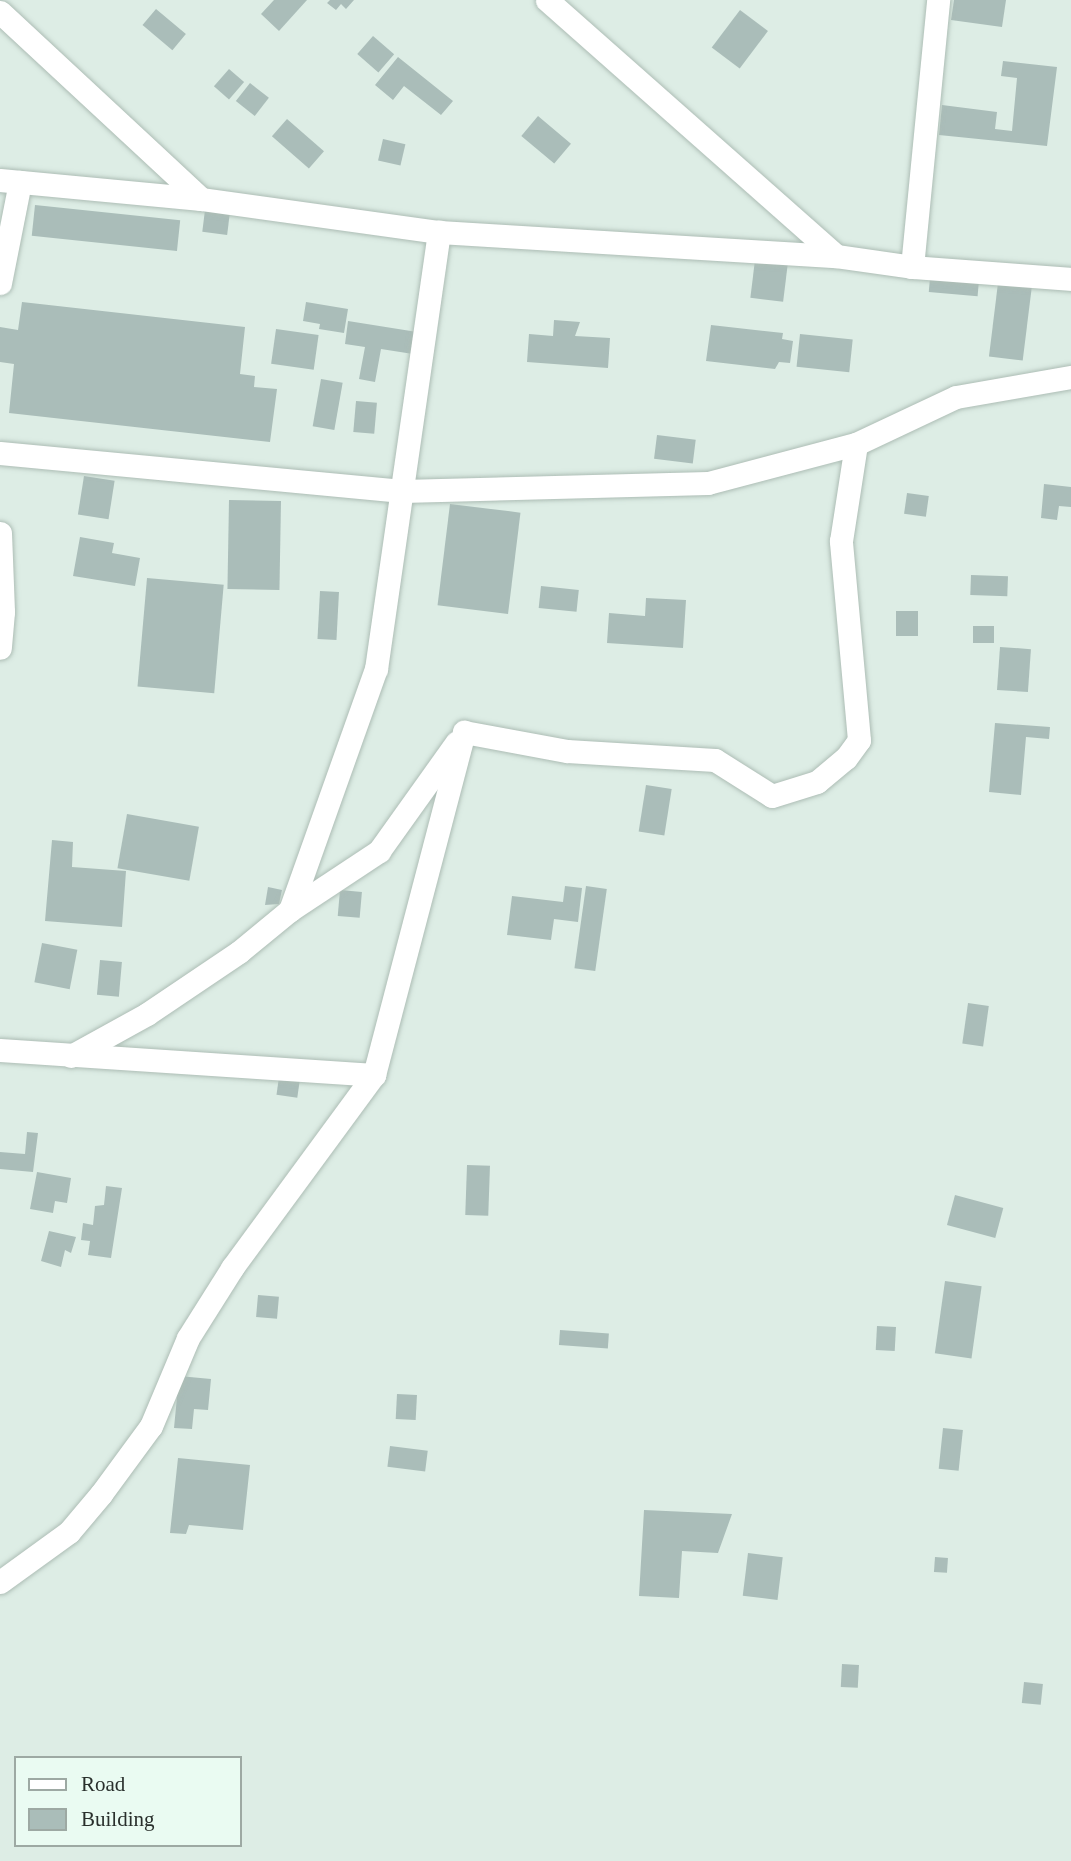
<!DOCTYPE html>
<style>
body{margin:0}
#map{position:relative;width:1071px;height:1861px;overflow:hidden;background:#ddede5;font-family:Georgia,serif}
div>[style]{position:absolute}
.building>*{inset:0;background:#aabdb9;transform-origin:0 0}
.roads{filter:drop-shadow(0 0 2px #adbdb5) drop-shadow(0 0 2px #adbdb5)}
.street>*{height:23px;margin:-11.5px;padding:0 11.5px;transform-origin:11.5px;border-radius:11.5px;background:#fff}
span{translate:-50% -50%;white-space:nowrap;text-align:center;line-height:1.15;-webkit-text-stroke:5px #eafbf2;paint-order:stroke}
.legend{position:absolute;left:14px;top:1756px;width:228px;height:91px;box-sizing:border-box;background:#eafbf2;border:2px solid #9da9a3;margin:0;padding:9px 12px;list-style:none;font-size:21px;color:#292f2c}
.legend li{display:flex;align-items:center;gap:14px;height:35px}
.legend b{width:35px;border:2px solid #9da9a3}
</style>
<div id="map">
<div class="building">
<i style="clip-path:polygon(274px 0,307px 0,279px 31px,261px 14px)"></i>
<i style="clip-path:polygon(330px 0,354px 0,346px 9px,341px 4px,336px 10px,327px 3px)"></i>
<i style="clip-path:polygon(954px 0,1006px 0,1002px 27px,951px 20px)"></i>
<i style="left:156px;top:9px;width:39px;height:21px;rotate:40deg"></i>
<i style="left:740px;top:10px;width:35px;height:47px;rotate:37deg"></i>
<i style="left:373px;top:36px;width:28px;height:24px;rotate:41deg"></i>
<i style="clip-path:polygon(398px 57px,453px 101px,441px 115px,404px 86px,393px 100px,375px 85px)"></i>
<i style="clip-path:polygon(1003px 61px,1057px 67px,1047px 146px,939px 135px,942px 105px,997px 112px,995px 129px,1012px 131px,1017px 78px,1001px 76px)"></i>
<i style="left:229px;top:69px;width:20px;height:23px;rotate:41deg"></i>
<i style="left:250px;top:83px;width:24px;height:23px;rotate:38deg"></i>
<i style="left:538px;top:116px;width:43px;height:26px;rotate:40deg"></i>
<i style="left:287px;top:119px;width:49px;height:23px;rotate:41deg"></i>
<i style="left:383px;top:139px;width:23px;height:22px;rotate:13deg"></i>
<i style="left:35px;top:205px;width:146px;height:31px;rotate:6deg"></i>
<i style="left:205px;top:210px;width:25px;height:22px;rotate:7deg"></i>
<i style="left:755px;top:260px;width:33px;height:38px;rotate:7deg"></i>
<i style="left:930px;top:278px;width:49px;height:14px;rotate:5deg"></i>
<i style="left:998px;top:283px;width:34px;height:74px;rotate:7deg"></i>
<i style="clip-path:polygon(22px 302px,245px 327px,240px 374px,255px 376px,254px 387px,277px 389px,270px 442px,9px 413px,14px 364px,0 362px,0 327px,18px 330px)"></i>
<i style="clip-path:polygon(306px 302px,348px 309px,344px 333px,319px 329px,320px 324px,303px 321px)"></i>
<i style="clip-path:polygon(554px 320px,580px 322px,575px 336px,610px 338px,608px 368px,527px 362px,529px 334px,553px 336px)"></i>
<i style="clip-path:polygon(348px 321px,417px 332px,413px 354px,381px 349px,375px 382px,359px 379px,365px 347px,345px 344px)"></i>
<i style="clip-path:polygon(711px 325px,783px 333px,782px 339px,793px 341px,790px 363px,779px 362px,775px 369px,706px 361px)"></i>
<i style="left:276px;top:329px;width:43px;height:35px;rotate:8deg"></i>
<i style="left:800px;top:334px;width:53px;height:33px;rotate:6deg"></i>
<i style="left:321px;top:379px;width:22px;height:48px;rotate:10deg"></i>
<i style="left:356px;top:401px;width:21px;height:31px;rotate:5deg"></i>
<i style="left:657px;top:435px;width:39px;height:24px;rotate:7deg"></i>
<i style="left:84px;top:476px;width:31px;height:39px;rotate:9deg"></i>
<i style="clip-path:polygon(1044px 484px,1071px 487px,1071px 507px,1059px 506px,1057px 520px,1041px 518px)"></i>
<i style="left:907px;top:493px;width:22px;height:21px;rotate:8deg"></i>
<i style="left:229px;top:500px;width:52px;height:89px;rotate:1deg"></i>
<i style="left:450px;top:504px;width:71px;height:102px;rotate:7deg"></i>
<i style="clip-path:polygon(80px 537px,114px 543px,112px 553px,140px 558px,135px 586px,73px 576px)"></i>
<i style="left:971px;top:575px;width:37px;height:20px;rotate:2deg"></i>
<i style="left:147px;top:578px;width:77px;height:109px;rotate:5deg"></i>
<i style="left:541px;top:586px;width:38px;height:22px;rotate:6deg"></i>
<i style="left:320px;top:591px;width:19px;height:48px;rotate:3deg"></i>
<i style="clip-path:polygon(646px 598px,686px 600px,683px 648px,607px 643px,609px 613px,645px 616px)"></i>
<i style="left:918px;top:611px;width:25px;height:22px;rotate:90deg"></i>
<i style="left:973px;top:626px;width:21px;height:17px"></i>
<i style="left:1000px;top:647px;width:31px;height:43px;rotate:4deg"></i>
<i style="clip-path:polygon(995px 723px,1050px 727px,1049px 739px,1026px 737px,1021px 795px,989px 792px)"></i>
<i style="left:646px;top:785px;width:26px;height:47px;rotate:9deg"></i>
<i style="left:127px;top:814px;width:73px;height:55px;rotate:10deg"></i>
<i style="clip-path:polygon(52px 840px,73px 842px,72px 867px,126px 871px,122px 927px,45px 921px)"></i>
<i style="clip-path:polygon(565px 886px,582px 888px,578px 922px,554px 919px,551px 940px,507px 935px,512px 896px,563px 902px)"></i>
<i style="left:586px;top:886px;width:21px;height:83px;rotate:8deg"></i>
<i style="clip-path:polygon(268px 887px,282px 890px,279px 904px,265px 905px)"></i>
<i style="left:340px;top:890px;width:22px;height:26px;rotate:5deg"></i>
<i style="left:42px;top:943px;width:36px;height:40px;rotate:11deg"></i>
<i style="left:100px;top:960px;width:22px;height:35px;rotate:5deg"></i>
<i style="left:968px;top:1003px;width:21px;height:41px;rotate:8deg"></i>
<i style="left:279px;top:1077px;width:21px;height:18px;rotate:8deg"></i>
<i style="clip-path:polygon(27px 1132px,38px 1133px,33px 1172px,0 1169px,0 1152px,25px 1154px)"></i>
<i style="left:467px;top:1165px;width:23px;height:50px;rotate:2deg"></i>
<i style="clip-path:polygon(37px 1172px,71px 1178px,67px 1203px,55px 1201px,53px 1213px,30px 1209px)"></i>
<i style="clip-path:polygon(106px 1186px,122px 1188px,111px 1258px,88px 1255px,90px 1241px,81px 1240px,83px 1223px,93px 1225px,95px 1206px,104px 1205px)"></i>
<i style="left:955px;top:1195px;width:50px;height:31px;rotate:15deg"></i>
<i style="clip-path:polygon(49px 1231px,76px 1237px,71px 1253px,65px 1250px,61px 1267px,41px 1261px)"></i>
<i style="left:945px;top:1281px;width:37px;height:73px;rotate:8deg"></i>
<i style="left:258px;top:1295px;width:21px;height:22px;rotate:5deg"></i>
<i style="left:877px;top:1326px;width:19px;height:24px;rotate:3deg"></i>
<i style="left:560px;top:1330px;width:49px;height:15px;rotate:4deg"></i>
<i style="clip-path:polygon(179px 1376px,211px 1379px,208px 1410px,194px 1409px,192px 1429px,174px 1428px)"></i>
<i style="left:397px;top:1394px;width:20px;height:25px;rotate:3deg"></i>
<i style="left:943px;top:1428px;width:20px;height:41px;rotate:6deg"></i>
<i style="left:390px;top:1446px;width:38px;height:21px;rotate:7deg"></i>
<i style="clip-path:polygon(178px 1458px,250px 1465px,243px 1530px,189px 1525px,186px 1534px,170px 1533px)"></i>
<i style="clip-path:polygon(644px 1510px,732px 1514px,718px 1553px,682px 1551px,679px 1598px,639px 1596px)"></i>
<i style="left:748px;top:1553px;width:35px;height:43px;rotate:7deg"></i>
<i style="left:935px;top:1557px;width:13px;height:15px;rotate:4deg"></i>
<i style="left:842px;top:1664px;width:17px;height:23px;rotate:3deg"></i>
<i style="left:1024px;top:1682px;width:19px;height:21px;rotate:6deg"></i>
</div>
<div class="roads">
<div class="street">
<i style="left:547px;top:0;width:386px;rotate:41.5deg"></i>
<i style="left:0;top:12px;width:275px;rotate:42.9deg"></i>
<i style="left:0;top:180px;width:202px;rotate:5.4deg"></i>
<i style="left:201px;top:199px;width:240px;rotate:7.9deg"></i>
<i style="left:439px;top:232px;width:398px;rotate:3.5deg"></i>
<i style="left:836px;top:256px;width:77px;rotate:8.2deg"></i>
<i style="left:912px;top:267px;width:159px;rotate:4.3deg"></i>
<i style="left:912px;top:267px;width:268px;rotate:-84.4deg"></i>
<i style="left:0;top:283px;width:103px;rotate:-78.8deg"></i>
<i style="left:0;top:453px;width:404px;rotate:5.4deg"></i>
<i style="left:402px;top:491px;width:306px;rotate:-1.5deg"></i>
<i style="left:708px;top:483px;width:153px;rotate:-14.8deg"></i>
<i style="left:856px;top:444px;width:110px;rotate:-25.2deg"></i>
<i style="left:956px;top:397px;width:117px;rotate:-9.9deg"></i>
<i style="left:0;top:533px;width:79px;rotate:87.8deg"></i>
<i style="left:3px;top:612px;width:36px;rotate:95deg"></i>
<i style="left:464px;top:732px;width:105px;rotate:10.5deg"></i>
<i style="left:567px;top:751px;width:148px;rotate:3.5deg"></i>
<i style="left:715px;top:760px;width:67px;rotate:32.3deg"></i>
<i style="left:772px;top:796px;width:47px;rotate:-17.3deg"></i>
<i style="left:817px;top:782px;width:38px;rotate:-40deg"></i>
<i style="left:846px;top:758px;width:22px;rotate:-54deg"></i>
<i style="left:859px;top:740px;width:200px;rotate:-95.2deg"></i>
<i style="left:841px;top:541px;width:98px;rotate:-81.2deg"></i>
<i style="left:290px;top:910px;width:107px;rotate:-33.5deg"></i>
<i style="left:379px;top:851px;width:133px;rotate:-54.5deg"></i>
<i style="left:0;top:1050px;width:375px;rotate:3.8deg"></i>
<i style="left:71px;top:1056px;width:87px;rotate:-28.9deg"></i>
<i style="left:147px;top:1014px;width:111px;rotate:-34deg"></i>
<i style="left:239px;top:952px;width:66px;rotate:-39.5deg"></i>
<i style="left:290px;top:910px;width:256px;rotate:-70.4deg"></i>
<i style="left:376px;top:669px;width:442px;rotate:-81.8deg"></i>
<i style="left:0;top:1582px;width:85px;rotate:-35.9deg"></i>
<i style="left:69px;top:1532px;width:50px;rotate:-49.9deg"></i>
<i style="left:101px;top:1494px;width:84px;rotate:-53.7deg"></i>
<i style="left:151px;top:1426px;width:95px;rotate:-67.2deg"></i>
<i style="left:188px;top:1338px;width:83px;rotate:-57.8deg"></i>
<i style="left:232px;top:1268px;width:240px;rotate:-53.7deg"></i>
<i style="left:374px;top:1075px;width:355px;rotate:-75.3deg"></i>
</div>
</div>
<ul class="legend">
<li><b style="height:9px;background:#fff"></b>Road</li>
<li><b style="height:19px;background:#aabdb9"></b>Building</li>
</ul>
</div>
